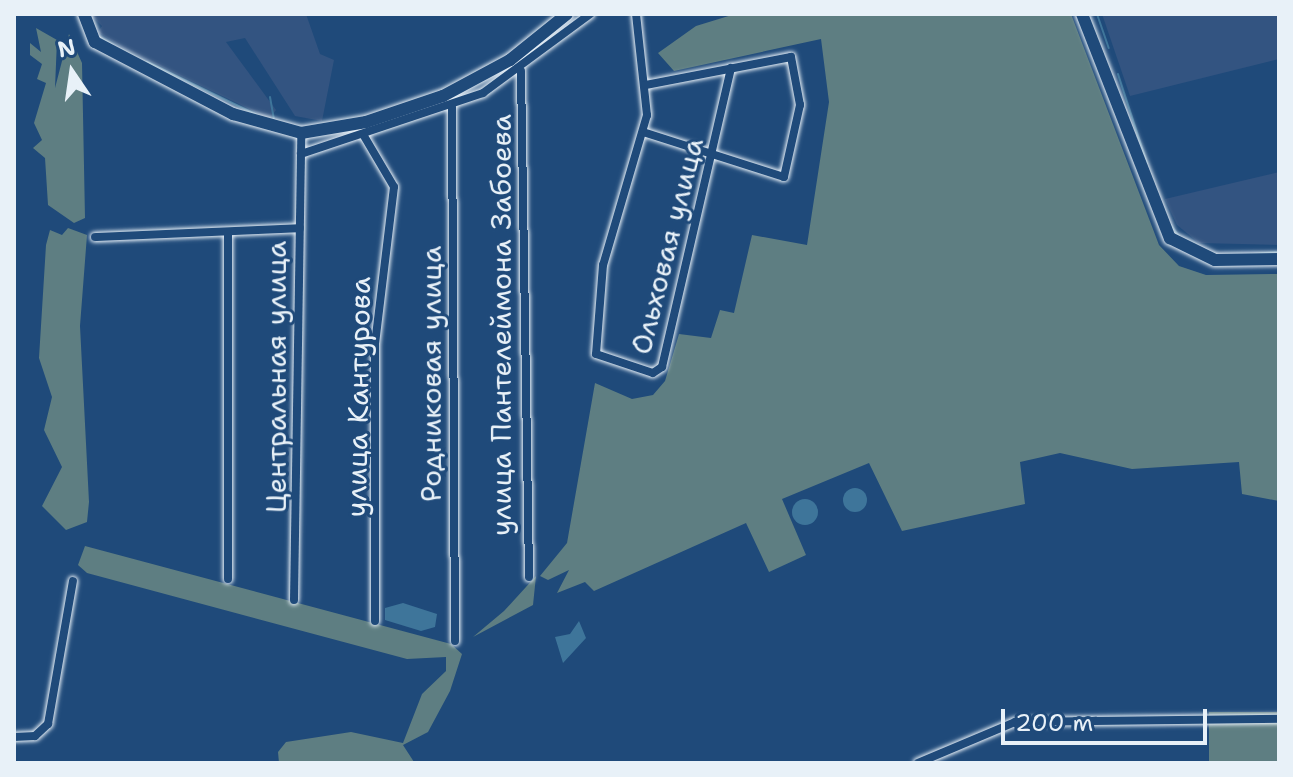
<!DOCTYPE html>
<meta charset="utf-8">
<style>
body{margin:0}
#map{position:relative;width:1293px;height:777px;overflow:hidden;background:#1f4a7a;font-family:"Shantell Sans",sans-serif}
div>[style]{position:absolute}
.built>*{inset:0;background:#335481}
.green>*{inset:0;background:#5e7e82;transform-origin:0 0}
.water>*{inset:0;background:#3e759a}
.round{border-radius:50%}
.stream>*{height:2px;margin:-1px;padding:0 1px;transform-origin:1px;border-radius:1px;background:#3e759a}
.roads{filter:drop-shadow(0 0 2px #e8f1f8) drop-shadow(0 0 2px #e8f1f8)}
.street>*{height:8px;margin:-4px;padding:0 4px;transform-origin:4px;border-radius:4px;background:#1f4a7a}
.secondary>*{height:12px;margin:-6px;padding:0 6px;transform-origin:6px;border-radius:6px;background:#1f4a7a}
span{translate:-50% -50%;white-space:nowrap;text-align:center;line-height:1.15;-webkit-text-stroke:6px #1f4a7a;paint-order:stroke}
.street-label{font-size:28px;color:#e8f1f8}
.frame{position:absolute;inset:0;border:16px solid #e8f1f8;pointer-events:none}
.north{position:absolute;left:32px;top:32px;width:80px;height:80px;-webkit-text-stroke:6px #1f4a7a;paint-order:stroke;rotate:347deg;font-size:22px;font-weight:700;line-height:32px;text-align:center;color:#e8f1f8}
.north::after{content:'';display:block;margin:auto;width:28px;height:36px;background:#e8f1f8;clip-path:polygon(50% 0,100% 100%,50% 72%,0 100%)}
.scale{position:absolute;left:1001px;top:709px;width:206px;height:36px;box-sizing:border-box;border:4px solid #e8f1f8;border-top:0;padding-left:10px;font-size:24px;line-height:28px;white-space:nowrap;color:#e8f1f8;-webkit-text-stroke:6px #1f4a7a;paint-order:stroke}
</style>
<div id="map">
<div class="built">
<i style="clip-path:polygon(90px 14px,306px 14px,320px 54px,334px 60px,322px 121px,295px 116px,245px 38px,226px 42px,276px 110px,270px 119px,125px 49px,98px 32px,102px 26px)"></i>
<i style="clip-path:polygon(1102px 14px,1279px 14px,1279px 59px,1130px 96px)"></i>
<i style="clip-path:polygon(1279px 172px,1279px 245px,1199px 243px,1177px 225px,1165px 199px)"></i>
</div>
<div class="green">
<i style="clip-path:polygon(735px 14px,1071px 14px,1159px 245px,1179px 266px,1206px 275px,1279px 274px,1279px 501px,1242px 494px,1239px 462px,1132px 469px,1060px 453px,1020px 462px,1025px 504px,902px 531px,869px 463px,782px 499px,806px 555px,769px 572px,746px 523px,594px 591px,585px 582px,557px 593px,569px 570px,548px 580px,540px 576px,567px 543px,595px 383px,632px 399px,653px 395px,665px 381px,679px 334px,711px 338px,720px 310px,734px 313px,752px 235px,807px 245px,829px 102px,821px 39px,674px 71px,658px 53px,696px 26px)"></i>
<i style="clip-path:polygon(36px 28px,57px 40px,55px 88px,69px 34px,82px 63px,85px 218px,74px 223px,48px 205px,45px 158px,33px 148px,42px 140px,34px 123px,46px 83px,37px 79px,42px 64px,30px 55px,30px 43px,41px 52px)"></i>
<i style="clip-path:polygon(68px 228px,87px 235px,80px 326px,89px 502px,87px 522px,66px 530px,42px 506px,62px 467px,44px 430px,52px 397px,39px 358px,46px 245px,50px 230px,62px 235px)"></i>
<i style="clip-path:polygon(85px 546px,451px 644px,462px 654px,450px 691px,428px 732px,403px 745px,414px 762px,279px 763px,278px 752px,286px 742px,351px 732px,403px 743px,422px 694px,446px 671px,446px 657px,407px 659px,87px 573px,78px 565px)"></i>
<i style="clip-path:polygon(536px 576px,533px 605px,473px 637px,504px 611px)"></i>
<i style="left:1279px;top:712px;width:51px;height:70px;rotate:90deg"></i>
</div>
<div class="water">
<i class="round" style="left:843px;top:488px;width:24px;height:24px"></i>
<i class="round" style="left:792px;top:499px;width:26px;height:26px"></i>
<i style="clip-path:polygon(403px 603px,437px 614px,435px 627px,421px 631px,385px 620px,385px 608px)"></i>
<i style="clip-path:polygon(579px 621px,586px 638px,563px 663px,555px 637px,570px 634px)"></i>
</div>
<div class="stream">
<i style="left:1097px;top:14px;width:36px;rotate:71deg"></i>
<i style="left:98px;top:36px;width:17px;rotate:31deg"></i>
<i style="left:147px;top:62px;width:122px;rotate:25.7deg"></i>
<i style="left:1118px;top:74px;width:94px;rotate:72deg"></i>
<i style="left:270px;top:97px;width:22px;rotate:80deg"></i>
<i style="left:1171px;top:225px;width:14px;rotate:54deg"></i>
<i style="left:1252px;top:254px;width:27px;rotate:-4deg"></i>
</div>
<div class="roads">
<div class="street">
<i style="left:636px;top:14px;width:102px;rotate:83.8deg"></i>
<i style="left:647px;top:115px;width:156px;rotate:106.3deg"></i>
<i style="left:603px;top:265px;width:89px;rotate:94.5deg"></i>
<i style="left:596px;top:354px;width:60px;rotate:18.4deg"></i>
<i style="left:653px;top:373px;width:11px;rotate:-34deg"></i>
<i style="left:662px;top:367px;width:307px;rotate:-77deg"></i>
<i style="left:521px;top:71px;width:506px;rotate:89.09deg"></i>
<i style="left:452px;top:107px;width:534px;rotate:89.68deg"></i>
<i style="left:643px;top:132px;width:148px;rotate:17.7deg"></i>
<i style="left:784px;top:177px;width:74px;rotate:-77.5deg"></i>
<i style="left:800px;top:105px;width:49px;rotate:-100.6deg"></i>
<i style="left:791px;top:57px;width:148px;rotate:169.1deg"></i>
<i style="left:364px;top:136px;width:59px;rotate:59.5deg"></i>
<i style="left:394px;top:187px;width:157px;rotate:96.9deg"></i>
<i style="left:375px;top:343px;width:278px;rotate:90deg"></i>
<i style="left:301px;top:154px;width:192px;rotate:-18.5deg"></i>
<i style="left:483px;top:93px;width:133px;rotate:-36.4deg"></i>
<i style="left:228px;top:232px;width:347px;rotate:90deg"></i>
<i style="left:95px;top:237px;width:205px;rotate:-2.5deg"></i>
<i style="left:294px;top:600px;width:467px;rotate:-89.1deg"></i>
<i style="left:14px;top:737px;width:21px;rotate:-3deg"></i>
<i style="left:35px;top:736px;width:18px;rotate:-43deg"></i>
<i style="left:48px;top:724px;width:145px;rotate:-80.1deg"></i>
<i style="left:918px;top:763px;width:105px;rotate:-22.9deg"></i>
<i style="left:1015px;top:722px;width:264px;rotate:-0.7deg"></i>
</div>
<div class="secondary">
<i style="left:84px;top:14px;width:30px;rotate:69deg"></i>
<i style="left:95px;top:42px;width:156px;rotate:27.6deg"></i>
<i style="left:233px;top:114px;width:71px;rotate:15.6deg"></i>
<i style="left:301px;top:133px;width:66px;rotate:-9.6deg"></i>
<i style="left:366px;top:122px;width:81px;rotate:-18.7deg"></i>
<i style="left:443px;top:96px;width:76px;rotate:-28.2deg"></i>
<i style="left:510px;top:60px;width:73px;rotate:-38.9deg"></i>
<i style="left:1082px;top:14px;width:241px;rotate:68.6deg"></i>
<i style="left:1170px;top:238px;width:50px;rotate:26.1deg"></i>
<i style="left:1215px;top:260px;width:64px;rotate:-0.9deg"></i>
</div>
</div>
<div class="street-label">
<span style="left:667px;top:246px;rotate:-76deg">Ольховая улица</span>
<span style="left:501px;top:325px;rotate:-90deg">улица Пантелеймона Забоева</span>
<span style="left:431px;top:374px;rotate:-90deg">Родниковая улица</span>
<span style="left:276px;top:377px;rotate:-90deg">Центральная улица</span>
<span style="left:358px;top:397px;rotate:-89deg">улица Кантурова</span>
</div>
<div class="frame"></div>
<div class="north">N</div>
<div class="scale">200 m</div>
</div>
